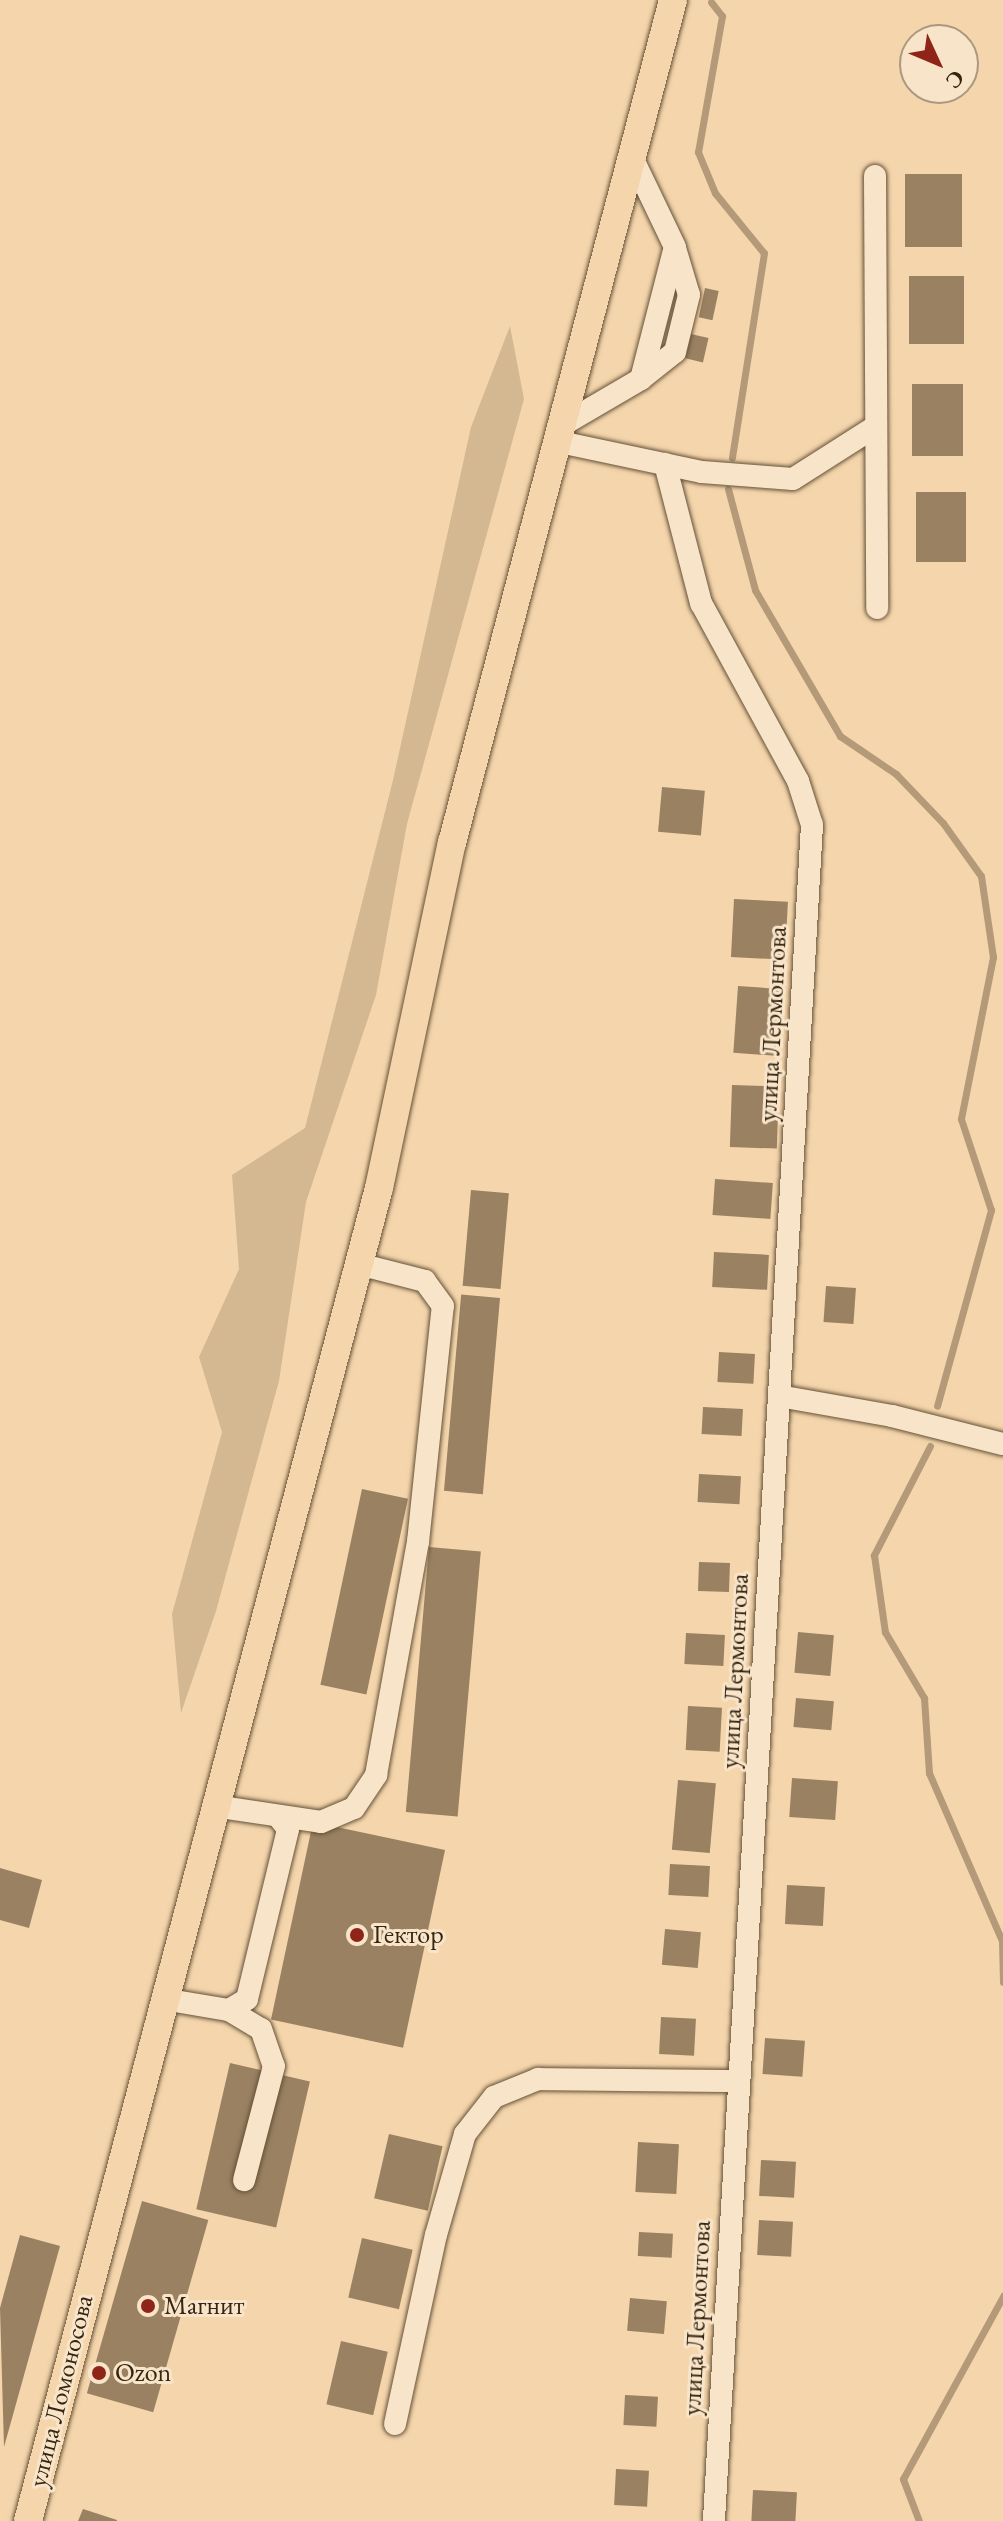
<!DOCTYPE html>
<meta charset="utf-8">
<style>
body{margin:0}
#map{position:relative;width:1003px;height:2521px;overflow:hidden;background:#f5d6ac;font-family:"EB Garamond",serif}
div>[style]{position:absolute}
.green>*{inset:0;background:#d4b892}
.stream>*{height:7px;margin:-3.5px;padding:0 3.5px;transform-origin:3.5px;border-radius:3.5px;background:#b49a78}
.building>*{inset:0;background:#998162;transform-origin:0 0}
.roads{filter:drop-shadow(0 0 2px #655138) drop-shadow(0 0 2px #655138)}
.minor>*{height:22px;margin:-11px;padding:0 11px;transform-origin:11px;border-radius:11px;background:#f8e4c9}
.major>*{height:28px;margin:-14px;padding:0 14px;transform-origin:14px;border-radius:14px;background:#f5d6ac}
.dots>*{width:22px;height:22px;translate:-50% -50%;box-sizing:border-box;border:4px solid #f8e4c9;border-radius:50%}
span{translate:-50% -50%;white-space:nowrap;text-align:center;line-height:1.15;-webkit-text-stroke:6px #f8e4c9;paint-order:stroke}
.street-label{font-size:26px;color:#352512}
.poi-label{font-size:26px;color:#352512}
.left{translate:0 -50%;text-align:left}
.north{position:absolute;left:899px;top:24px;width:80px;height:80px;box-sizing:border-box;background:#f8e4c9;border:2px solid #aa9880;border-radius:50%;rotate:134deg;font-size:22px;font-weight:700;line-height:32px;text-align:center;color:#352512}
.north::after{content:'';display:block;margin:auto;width:28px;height:36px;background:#8f2418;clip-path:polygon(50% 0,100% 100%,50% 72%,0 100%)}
</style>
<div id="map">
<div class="green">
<i style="clip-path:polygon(510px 326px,524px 399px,407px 824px,376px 995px,306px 1202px,279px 1381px,216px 1611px,181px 1713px,172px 1614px,222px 1432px,199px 1357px,239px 1269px,232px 1175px,305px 1128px,393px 780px,471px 427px)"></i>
</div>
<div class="stream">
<i style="left:711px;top:2px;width:18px;rotate:52deg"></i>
<i style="left:722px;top:16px;width:138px;rotate:100deg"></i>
<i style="left:698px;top:152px;width:44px;rotate:67.5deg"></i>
<i style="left:715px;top:193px;width:77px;rotate:50.8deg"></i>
<i style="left:764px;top:253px;width:207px;rotate:98.9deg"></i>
<i style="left:728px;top:489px;width:105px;rotate:75deg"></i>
<i style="left:755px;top:590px;width:169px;rotate:59.8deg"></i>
<i style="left:840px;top:736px;width:68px;rotate:34.2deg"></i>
<i style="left:896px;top:774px;width:68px;rotate:46.2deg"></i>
<i style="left:943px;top:823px;width:65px;rotate:54.4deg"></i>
<i style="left:981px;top:876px;width:82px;rotate:81.6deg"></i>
<i style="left:993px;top:957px;width:165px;rotate:101.2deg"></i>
<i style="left:961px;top:1119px;width:96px;rotate:71.8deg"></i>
<i style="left:991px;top:1210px;width:203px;rotate:105.4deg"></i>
<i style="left:930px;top:1446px;width:123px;rotate:117.2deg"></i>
<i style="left:874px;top:1555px;width:78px;rotate:81.9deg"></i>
<i style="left:885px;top:1632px;width:77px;rotate:59.4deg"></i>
<i style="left:924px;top:1698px;width:75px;rotate:86.2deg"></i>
<i style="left:929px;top:1773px;width:183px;rotate:66.5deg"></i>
<i style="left:1002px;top:1941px;width:41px;rotate:88.6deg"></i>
<i style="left:919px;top:2521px;width:45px;rotate:-110.9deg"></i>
<i style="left:903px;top:2479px;width:209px;rotate:-61.3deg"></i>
</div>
<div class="building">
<i style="left:905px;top:174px;width:57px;height:73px"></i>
<i style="left:909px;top:276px;width:55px;height:68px"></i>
<i style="left:705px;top:288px;width:14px;height:30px;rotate:12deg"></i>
<i style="left:691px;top:334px;width:18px;height:25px;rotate:13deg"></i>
<i style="left:912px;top:384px;width:51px;height:72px"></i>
<i style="left:916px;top:492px;width:50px;height:70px"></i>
<i style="left:662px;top:787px;width:43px;height:45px;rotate:5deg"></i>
<i style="left:734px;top:899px;width:54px;height:58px;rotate:3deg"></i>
<i style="left:738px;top:986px;width:42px;height:67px;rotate:4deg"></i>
<i style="left:732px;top:1085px;width:47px;height:62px;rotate:2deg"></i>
<i style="left:715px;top:1179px;width:58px;height:36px;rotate:4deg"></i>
<i style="left:471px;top:1190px;width:38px;height:96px;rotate:5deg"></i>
<i style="left:714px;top:1252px;width:55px;height:35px;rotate:3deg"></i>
<i style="left:826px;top:1286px;width:30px;height:36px;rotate:4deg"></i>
<i style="left:500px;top:1298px;width:197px;height:39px;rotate:95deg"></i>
<i style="left:719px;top:1352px;width:36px;height:30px;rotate:3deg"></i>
<i style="left:703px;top:1407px;width:40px;height:27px;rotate:3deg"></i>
<i style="left:699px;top:1474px;width:42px;height:28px;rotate:3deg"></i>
<i style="left:362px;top:1489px;width:47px;height:200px;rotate:12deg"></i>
<i style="left:429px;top:1547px;width:52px;height:266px;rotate:5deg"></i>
<i style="left:699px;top:1562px;width:31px;height:29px;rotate:2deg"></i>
<i style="left:798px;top:1632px;width:36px;height:41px;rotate:5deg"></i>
<i style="left:686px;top:1633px;width:39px;height:31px;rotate:3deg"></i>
<i style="left:796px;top:1698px;width:38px;height:29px;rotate:5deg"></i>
<i style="left:688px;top:1706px;width:34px;height:44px;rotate:3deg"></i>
<i style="left:792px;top:1778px;width:46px;height:39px;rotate:4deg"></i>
<i style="left:678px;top:1780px;width:38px;height:70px;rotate:5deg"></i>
<i style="left:313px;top:1822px;width:135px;height:202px;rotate:12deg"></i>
<i style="left:670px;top:1864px;width:40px;height:31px;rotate:3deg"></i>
<i style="clip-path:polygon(0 1868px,42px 1880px,29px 1928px,0 1920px)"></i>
<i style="left:787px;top:1885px;width:38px;height:39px;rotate:3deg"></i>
<i style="left:665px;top:1929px;width:36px;height:36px;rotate:5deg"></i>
<i style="left:661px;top:2017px;width:35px;height:37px;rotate:3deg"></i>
<i style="left:765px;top:2038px;width:40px;height:36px;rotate:4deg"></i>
<i style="left:230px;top:2063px;width:82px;height:150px;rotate:13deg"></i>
<i style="left:389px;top:2134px;width:55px;height:66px;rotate:13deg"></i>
<i style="left:638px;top:2142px;width:41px;height:50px;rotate:3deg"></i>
<i style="left:761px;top:2160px;width:35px;height:36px;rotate:3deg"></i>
<i style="left:142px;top:2201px;width:69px;height:200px;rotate:16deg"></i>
<i style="left:759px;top:2220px;width:34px;height:35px;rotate:3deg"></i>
<i style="left:639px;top:2232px;width:34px;height:24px;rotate:3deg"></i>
<i style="clip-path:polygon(20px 2235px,60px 2246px,4px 2447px,0 2308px)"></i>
<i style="left:362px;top:2238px;width:52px;height:61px;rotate:13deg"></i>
<i style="left:630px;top:2298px;width:37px;height:33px;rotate:5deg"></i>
<i style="left:341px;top:2341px;width:48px;height:65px;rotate:13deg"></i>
<i style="left:625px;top:2395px;width:33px;height:30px;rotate:3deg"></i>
<i style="left:616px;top:2469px;width:33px;height:36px;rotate:3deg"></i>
<i style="left:753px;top:2490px;width:44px;height:31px;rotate:3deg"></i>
<i style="clip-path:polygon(83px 2509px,117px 2520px,117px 2521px,78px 2521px)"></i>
</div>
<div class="roads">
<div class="minor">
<i style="left:875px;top:176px;width:432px;rotate:89.7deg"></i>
<i style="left:641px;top:379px;width:43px;rotate:-38.5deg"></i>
<i style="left:675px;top:352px;width:59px;rotate:-76.2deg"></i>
<i style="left:689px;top:295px;width:49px;rotate:-106.6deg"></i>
<i style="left:559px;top:427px;width:95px;rotate:-30.3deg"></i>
<i style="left:641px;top:379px;width:136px;rotate:-75.6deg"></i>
<i style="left:675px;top:247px;width:102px;rotate:-115.6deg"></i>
<i style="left:555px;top:441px;width:150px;rotate:11.9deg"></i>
<i style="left:702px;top:472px;width:91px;rotate:4.4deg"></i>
<i style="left:793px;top:479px;width:95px;rotate:-32.5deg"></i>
<i style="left:665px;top:464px;width:144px;rotate:75.5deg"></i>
<i style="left:701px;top:603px;width:203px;rotate:61.4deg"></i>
<i style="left:798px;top:781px;width:46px;rotate:72.3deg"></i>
<i style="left:812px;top:825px;width:1699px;rotate:93.31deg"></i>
<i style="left:779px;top:1396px;width:115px;rotate:10deg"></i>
<i style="left:892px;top:1416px;width:114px;rotate:14.2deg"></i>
<i style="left:214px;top:1806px;width:108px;rotate:8.5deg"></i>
<i style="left:321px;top:1822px;width:36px;rotate:-23deg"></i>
<i style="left:354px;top:1808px;width:40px;rotate:-56deg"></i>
<i style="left:376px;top:1775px;width:237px;rotate:-79.8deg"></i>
<i style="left:418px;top:1542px;width:237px;rotate:-84deg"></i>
<i style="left:443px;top:1306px;width:31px;rotate:-126deg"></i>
<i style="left:425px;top:1281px;width:68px;rotate:-165.6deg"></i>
<i style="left:163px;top:1999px;width:67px;rotate:9.5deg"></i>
<i style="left:229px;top:2010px;width:37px;rotate:31deg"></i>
<i style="left:261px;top:2029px;width:39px;rotate:71deg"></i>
<i style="left:274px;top:2066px;width:118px;rotate:104.7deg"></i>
<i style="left:229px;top:2010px;width:21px;rotate:-31deg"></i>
<i style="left:247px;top:1999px;width:175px;rotate:-76.4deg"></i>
<i style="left:288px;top:1829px;width:16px;rotate:-128deg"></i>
<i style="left:395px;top:2424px;width:193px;rotate:-77.8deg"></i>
<i style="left:436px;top:2235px;width:105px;rotate:-74deg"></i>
<i style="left:465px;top:2134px;width:47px;rotate:-51.9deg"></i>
<i style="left:494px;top:2097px;width:48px;rotate:-22.2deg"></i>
<i style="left:538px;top:2079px;width:201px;rotate:0.6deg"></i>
</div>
<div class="major">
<i style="left:28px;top:2521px;width:1378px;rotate:-75.25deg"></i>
<i style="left:379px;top:1188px;width:353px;rotate:-78.1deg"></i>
<i style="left:452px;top:843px;width:871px;rotate:-75.31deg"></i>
</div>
</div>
<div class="dots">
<i style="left:357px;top:1935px;background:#8f2418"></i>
<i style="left:148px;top:2306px;background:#8f2418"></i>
<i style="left:99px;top:2373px;background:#8f2418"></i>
</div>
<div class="street-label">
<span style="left:773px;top:1024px;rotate:-87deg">улица Лермонтова</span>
<span style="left:735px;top:1671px;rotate:-87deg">улица Лермонтова</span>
<span style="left:697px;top:2318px;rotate:-87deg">улица Лермонтова</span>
<span style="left:61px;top:2391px;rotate:-76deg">улица Ломоносова</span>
</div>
<div class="poi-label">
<span class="left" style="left:373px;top:1935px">Гектор</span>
<span class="left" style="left:164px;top:2306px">Магнит</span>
<span class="left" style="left:115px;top:2373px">Ozon</span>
</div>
<div class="north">С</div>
</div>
